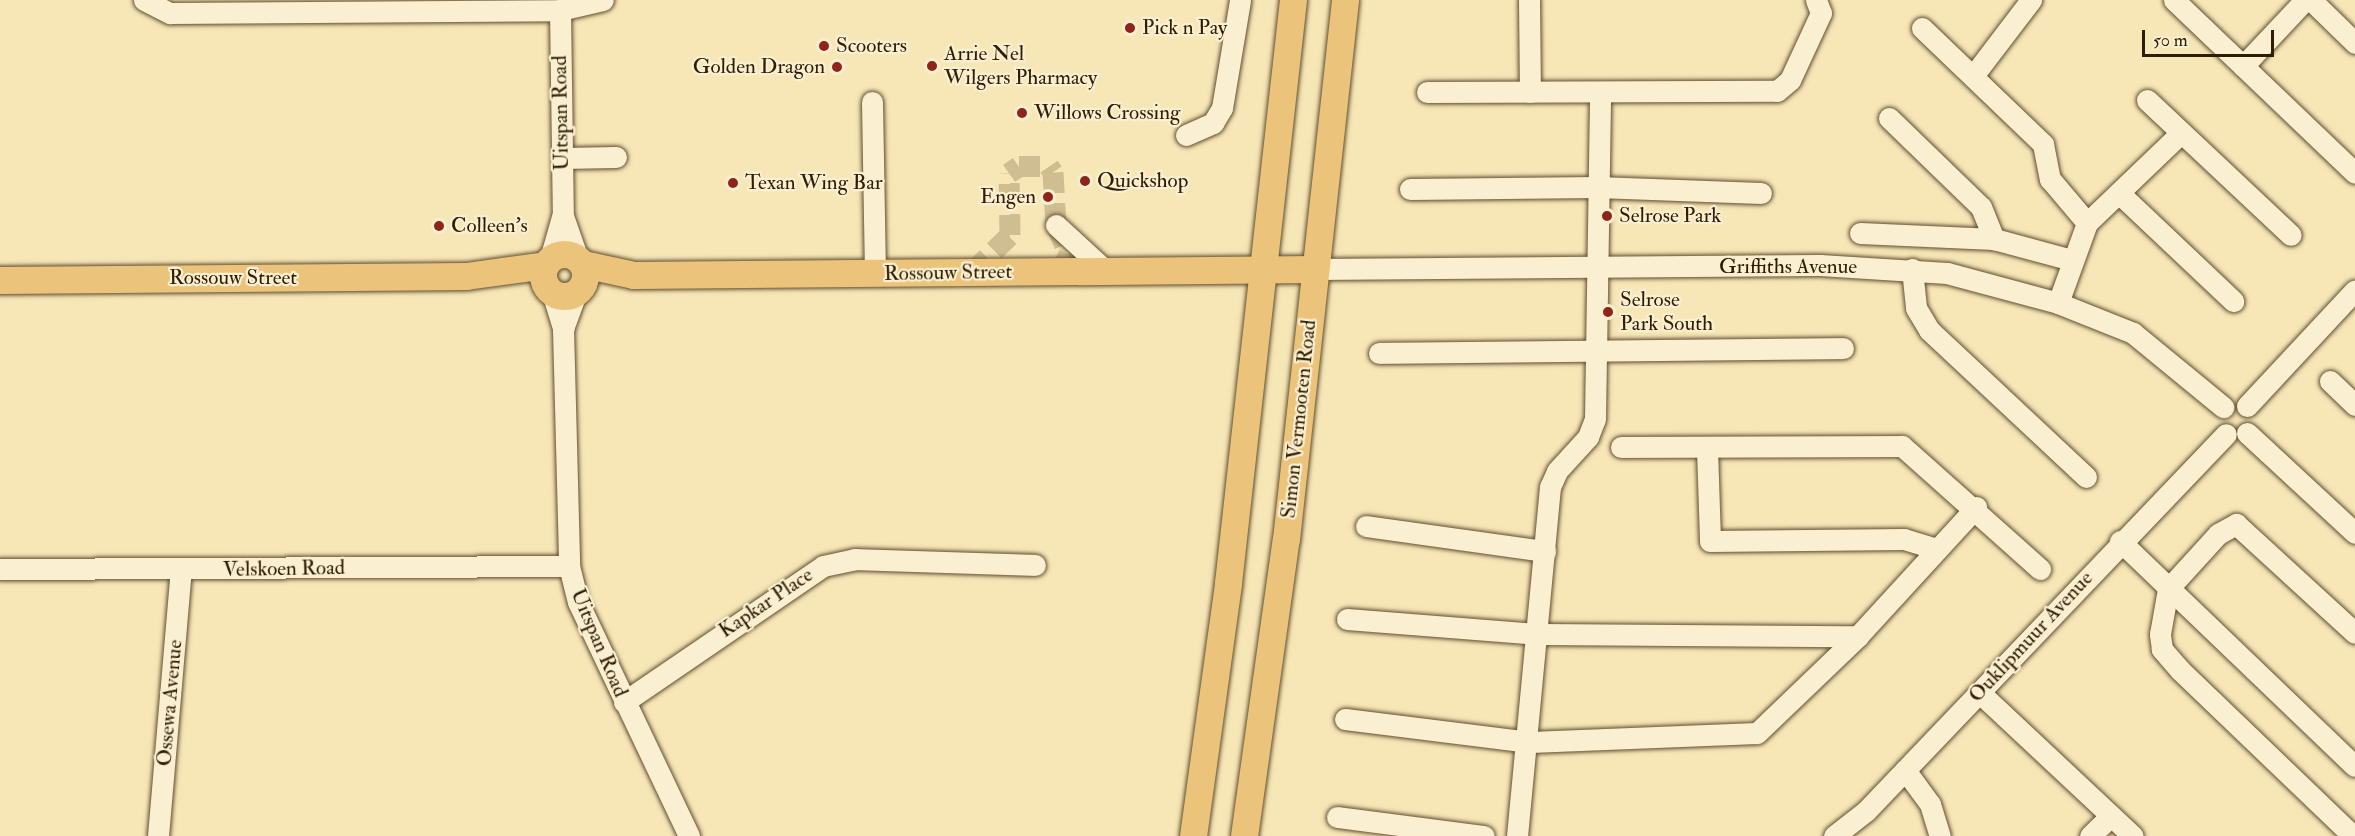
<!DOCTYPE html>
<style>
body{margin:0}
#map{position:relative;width:2355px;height:836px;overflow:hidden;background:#f7e6b6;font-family:"IM FELL Double Pica",serif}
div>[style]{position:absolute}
.minor-tunnel>*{height:21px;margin-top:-10.5px;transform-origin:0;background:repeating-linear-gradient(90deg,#cfbe92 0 21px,transparent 0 31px)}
.roads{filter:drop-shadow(0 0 2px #604e30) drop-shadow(0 0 2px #604e30)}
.minor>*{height:21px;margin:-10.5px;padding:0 10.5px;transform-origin:10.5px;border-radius:10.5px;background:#faefd0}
.major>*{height:27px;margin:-13.5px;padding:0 13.5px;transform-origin:13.5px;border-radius:13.5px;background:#ecc37b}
.major>.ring{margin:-13.5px;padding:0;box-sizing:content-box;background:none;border:27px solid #ecc37b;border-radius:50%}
.dots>*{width:16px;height:16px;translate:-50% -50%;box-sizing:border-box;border:3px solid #faefd0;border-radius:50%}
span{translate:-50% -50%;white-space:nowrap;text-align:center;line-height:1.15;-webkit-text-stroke:4.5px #faefd0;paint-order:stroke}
.poi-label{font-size:21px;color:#2e1c03}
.left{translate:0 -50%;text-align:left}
.right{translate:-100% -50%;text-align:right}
.street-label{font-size:21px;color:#2e1c03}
.scale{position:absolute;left:2142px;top:30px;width:132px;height:27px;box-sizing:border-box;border:3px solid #2e1c03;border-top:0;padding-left:8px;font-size:18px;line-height:21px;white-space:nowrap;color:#2e1c03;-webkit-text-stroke:4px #faefd0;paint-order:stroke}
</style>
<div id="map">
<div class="minor-tunnel">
<i style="left:972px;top:272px;width:53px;rotate:-44.2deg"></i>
<i style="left:1010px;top:235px;width:62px;rotate:-90.9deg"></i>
<i style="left:1009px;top:173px;width:12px;rotate:-35deg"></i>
<i style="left:1019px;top:166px;width:30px"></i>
<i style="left:1049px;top:166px;width:7px;rotate:56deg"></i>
<i style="left:1053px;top:172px;width:53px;rotate:86.8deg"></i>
<i style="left:1056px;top:225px;width:32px;rotate:66deg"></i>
<i style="left:1069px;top:254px;width:20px;rotate:117deg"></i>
</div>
<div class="roads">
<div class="minor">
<i style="left:144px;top:0;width:29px;rotate:27deg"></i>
<i style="left:170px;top:13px;width:390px;rotate:-0.4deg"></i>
<i style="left:560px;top:10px;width:44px;rotate:-13.1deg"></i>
<i style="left:1529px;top:0;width:92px;rotate:89.4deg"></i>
<i style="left:2174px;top:0;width:250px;rotate:43.7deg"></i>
<i style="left:2311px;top:0;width:62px;rotate:44.3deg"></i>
<i style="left:560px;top:10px;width:206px;rotate:89.2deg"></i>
<i style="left:563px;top:216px;width:46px;rotate:70.8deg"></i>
<i style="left:1922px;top:28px;width:168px;rotate:43.8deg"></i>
<i style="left:2043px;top:144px;width:36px;rotate:79deg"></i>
<i style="left:2050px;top:179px;width:57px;rotate:49.9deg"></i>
<i style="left:2243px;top:66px;width:91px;rotate:-46.8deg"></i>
<i style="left:1973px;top:76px;width:96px;rotate:-52.7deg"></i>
<i style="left:1427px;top:92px;width:350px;rotate:-0.2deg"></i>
<i style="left:1777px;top:91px;width:17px;rotate:-40deg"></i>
<i style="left:1790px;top:80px;width:74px;rotate:-65.2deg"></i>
<i style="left:1821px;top:13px;width:14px;rotate:-111deg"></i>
<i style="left:2147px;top:100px;width:197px;rotate:43.2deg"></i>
<i style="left:872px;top:102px;width:171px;rotate:89deg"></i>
<i style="left:1889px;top:118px;width:128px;rotate:44.1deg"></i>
<i style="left:1981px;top:207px;width:35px;rotate:68deg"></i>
<i style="left:1186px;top:135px;width:30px;rotate:-24deg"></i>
<i style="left:1213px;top:123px;width:17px;rotate:-59deg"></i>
<i style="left:1222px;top:108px;width:109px;rotate:-80.5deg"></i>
<i style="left:562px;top:158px;width:54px;rotate:-1.1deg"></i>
<i style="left:1410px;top:189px;width:187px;rotate:-0.6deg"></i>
<i style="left:1597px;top:187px;width:164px;rotate:2.1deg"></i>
<i style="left:2120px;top:194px;width:156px;rotate:43.4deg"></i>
<i style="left:1056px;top:225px;width:68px;rotate:42.6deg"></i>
<i style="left:1860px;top:233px;width:134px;rotate:2.6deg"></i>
<i style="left:1994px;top:239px;width:81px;rotate:15.1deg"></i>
<i style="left:550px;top:259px;width:44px;rotate:-74.1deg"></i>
<i style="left:1315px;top:269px;width:505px;rotate:-0.45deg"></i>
<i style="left:1820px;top:265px;width:127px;rotate:3.6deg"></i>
<i style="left:1947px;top:273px;width:115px;rotate:15.1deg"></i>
<i style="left:2058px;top:303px;width:81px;rotate:21.8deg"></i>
<i style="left:2133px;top:333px;width:117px;rotate:39.4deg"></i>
<i style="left:1912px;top:269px;width:39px;rotate:84deg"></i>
<i style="left:1916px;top:308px;width:26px;rotate:59deg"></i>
<i style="left:1929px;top:330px;width:215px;rotate:43.1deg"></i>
<i style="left:552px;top:292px;width:39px;rotate:73deg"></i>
<i style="left:563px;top:329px;width:237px;rotate:88.5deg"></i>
<i style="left:569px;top:566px;width:37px;rotate:76deg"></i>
<i style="left:578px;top:602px;width:259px;rotate:64.6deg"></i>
<i style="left:2058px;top:303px;width:85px;rotate:-70.1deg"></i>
<i style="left:2087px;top:223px;width:130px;rotate:-43.8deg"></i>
<i style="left:563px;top:329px;width:38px;rotate:-70deg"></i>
<i style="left:1379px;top:353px;width:464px;rotate:-0.6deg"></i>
<i style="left:2330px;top:381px;width:35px;rotate:44deg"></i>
<i style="left:2247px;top:406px;width:158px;rotate:-47deg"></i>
<i style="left:2247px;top:433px;width:147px;rotate:42.8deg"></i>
<i style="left:1621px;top:447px;width:281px;rotate:-0.2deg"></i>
<i style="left:1902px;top:446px;width:185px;rotate:41.7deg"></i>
<i style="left:1707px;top:449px;width:92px;rotate:88.1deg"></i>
<i style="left:1710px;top:541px;width:194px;rotate:-0.6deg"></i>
<i style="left:1904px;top:539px;width:34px;rotate:17deg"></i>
<i style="left:1366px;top:526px;width:181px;rotate:8deg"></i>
<i style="left:2120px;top:541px;width:325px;rotate:43.8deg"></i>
<i style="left:0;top:569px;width:569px;rotate:-0.3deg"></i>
<i style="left:1347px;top:619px;width:193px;rotate:4.5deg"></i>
<i style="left:1539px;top:634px;width:319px;rotate:0.4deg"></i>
<i style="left:1980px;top:693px;width:209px;rotate:43.1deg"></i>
<i style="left:624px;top:702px;width:241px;rotate:-34.3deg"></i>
<i style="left:823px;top:566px;width:33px;rotate:-12deg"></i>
<i style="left:855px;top:559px;width:180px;rotate:1.9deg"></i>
<i style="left:1345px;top:719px;width:186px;rotate:7.1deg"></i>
<i style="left:1530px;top:742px;width:227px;rotate:-2.3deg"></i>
<i style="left:1757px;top:733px;width:140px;rotate:-43.8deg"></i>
<i style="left:1858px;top:636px;width:175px;rotate:-47.5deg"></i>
<i style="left:1905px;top:770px;width:42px;rotate:53.7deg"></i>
<i style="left:1930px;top:804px;width:34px;rotate:73deg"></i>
<i style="left:1337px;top:817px;width:148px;rotate:7.4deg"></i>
<i style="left:158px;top:836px;width:267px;rotate:-85.1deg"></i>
<i style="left:1517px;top:836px;width:351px;rotate:-84.6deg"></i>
<i style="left:1550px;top:487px;width:17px;rotate:-66deg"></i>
<i style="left:1557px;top:471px;width:46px;rotate:-47.6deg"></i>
<i style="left:1588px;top:437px;width:19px;rotate:-69deg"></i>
<i style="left:1595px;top:419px;width:325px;rotate:-89.1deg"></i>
<i style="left:1834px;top:836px;width:41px;rotate:-38deg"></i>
<i style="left:1866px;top:811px;width:521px;rotate:-46.32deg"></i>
<i style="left:2090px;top:836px;width:29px;rotate:-44deg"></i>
<i style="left:2353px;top:836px;width:240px;rotate:-136.2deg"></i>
<i style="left:2180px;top:670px;width:28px;rotate:-131deg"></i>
<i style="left:2162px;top:649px;width:15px;rotate:-98deg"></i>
<i style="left:2160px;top:634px;width:46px;rotate:-79.9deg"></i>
<i style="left:2168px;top:589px;width:74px;rotate:-47.7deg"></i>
<i style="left:2218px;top:534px;width:21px;rotate:-29deg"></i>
<i style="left:2236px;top:524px;width:161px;rotate:42.5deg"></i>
</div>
<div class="major">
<i class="ring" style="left:543px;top:254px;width:15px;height:15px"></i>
<i style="left:583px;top:264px;width:52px;rotate:12.2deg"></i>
<i style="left:634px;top:275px;width:681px;rotate:-0.5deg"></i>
<i style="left:0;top:280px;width:466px;rotate:-0.5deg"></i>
<i style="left:466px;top:276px;width:80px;rotate:-7.9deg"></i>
<i style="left:1193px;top:836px;width:255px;rotate:-82.1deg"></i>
<i style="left:1228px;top:583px;width:587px;rotate:-83.64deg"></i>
<i style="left:1244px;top:836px;width:300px;rotate:-82deg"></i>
<i style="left:1286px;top:539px;width:542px;rotate:-83.75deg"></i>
</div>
</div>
<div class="dots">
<i style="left:1130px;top:28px;background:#8f2418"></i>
<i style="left:824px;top:46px;background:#8f2418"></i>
<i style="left:932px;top:66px;background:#8f2418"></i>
<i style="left:837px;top:67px;background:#8f2418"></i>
<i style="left:1022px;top:113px;background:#8f2418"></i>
<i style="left:1085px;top:181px;background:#8f2418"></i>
<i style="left:733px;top:183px;background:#8f2418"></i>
<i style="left:1048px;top:197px;background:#8f2418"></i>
<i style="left:1607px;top:216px;background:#8f2418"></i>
<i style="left:439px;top:226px;background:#8f2418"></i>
<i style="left:1608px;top:312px;background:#8f2418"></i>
</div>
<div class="poi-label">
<span class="left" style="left:1142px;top:28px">Pick n Pay</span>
<span class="left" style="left:836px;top:46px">Scooters</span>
<span class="left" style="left:944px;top:66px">Arrie Nel<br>Wilgers Pharmacy</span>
<span class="right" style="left:825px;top:67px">Golden Dragon</span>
<span class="left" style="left:1034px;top:113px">Willows Crossing</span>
<span class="left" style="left:1097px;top:181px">Quickshop</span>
<span class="left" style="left:745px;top:183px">Texan Wing Bar</span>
<span class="right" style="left:1036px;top:197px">Engen</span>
<span class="left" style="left:1619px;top:216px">Selrose Park</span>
<span class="left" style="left:451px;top:226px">Colleen's</span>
<span class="left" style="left:1620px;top:312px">Selrose<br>Park South</span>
</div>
<div class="street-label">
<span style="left:561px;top:113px;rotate:-91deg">Uitspan Road</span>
<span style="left:1788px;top:267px">Griffiths Avenue</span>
<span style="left:948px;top:273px;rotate:-1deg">Rossouw Street</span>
<span style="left:233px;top:278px">Rossouw Street</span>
<span style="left:1299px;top:419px;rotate:-84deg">Simon Vermooten Road</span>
<span style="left:284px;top:569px;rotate:-1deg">Velskoen Road</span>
<span style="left:766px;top:603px;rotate:-34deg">Kapkar Place</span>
<span style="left:2031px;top:637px;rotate:-47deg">Ouklipmuur Avenue</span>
<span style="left:599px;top:643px;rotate:67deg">Uitspan Road</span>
<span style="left:170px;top:703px;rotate:-85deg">Ossewa Avenue</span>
</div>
<div class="scale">50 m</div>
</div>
